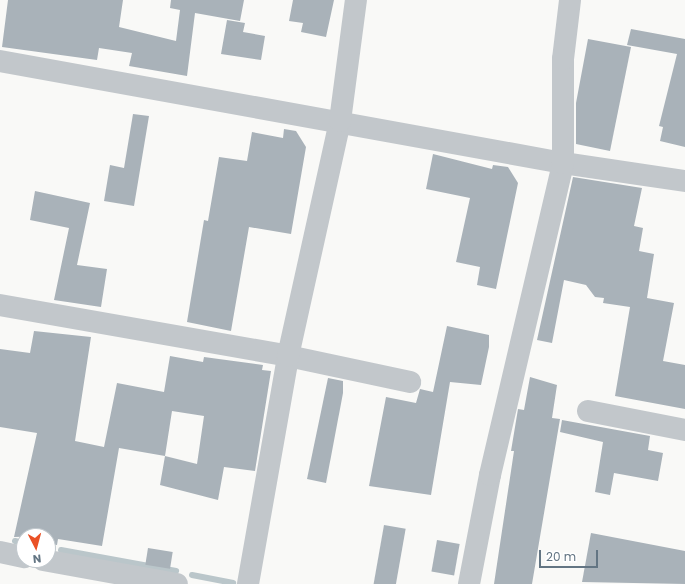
<!DOCTYPE html>
<style>
body{margin:0}
#map{position:relative;width:685px;height:584px;overflow:hidden;background:#f9f9f7;font-family:Poppins,sans-serif}
div>[style]{position:absolute}
.stream>*{height:6px;margin:-3px;padding:0 3px;transform-origin:3px;border-radius:3px;background:#bac6ca}
.building>*{inset:0;background:#a9b2b9;transform-origin:0 0}
.minor>*{height:22px;margin:-11px;padding:0 11px;transform-origin:11px;border-radius:11px;background:#c2c7cb}
span{translate:-50% -50%;white-space:nowrap;text-align:center;line-height:1.15;-webkit-text-stroke:4px #fff;paint-order:stroke}
.north{position:absolute;left:16px;top:528px;width:40px;height:40px;box-sizing:border-box;background:#fff;border:1px solid #c1c8cd;border-radius:50%;rotate:174deg;font-size:11px;font-weight:700;line-height:16px;text-align:center;color:#637583}
.north::after{content:'';display:block;margin:auto;width:14px;height:18px;background:#ea5126;clip-path:polygon(50% 0,100% 100%,50% 72%,0 100%)}
.scale{position:absolute;left:539px;top:550px;width:59px;height:18px;box-sizing:border-box;border:2px solid #637583;border-top:0;padding-left:5px;font-size:12px;line-height:14px;white-space:nowrap;color:#637583;-webkit-text-stroke:3px #fff;paint-order:stroke}
</style>
<div id="map">
<div class="stream">
<i style="left:15px;top:541px;width:9px;rotate:13deg"></i>
<i style="left:61px;top:550px;width:117px;rotate:10.3deg"></i>
<i style="left:192px;top:575px;width:42px;rotate:11deg"></i>
</div>
<div class="building">
<i style="clip-path:polygon(8px 0,123px 0,119px 27px,176px 41px,180px 10px,170px 8px,171px 0,244px 0,240px 21px,195px 13px,187px 76px,129px 66px,132px 53px,99px 48px,97px 60px,2px 47px)"></i>
<i style="clip-path:polygon(293px 0,334px 0,326px 37px,301px 32px,303px 23px,289px 21px)"></i>
<i style="clip-path:polygon(227px 20px,245px 23px,243px 32px,265px 36px,261px 60px,221px 54px)"></i>
<i style="clip-path:polygon(631px 29px,685px 39px,685px 147px,660px 141px,663px 127px,659px 126px,677px 54px,627px 45px)"></i>
<i style="clip-path:polygon(588px 39px,631px 47px,610px 151px,576px 144px,576px 103px)"></i>
<i style="clip-path:polygon(133px 114px,149px 116px,134px 206px,104px 201px,110px 165px,124px 168px)"></i>
<i style="clip-path:polygon(284px 129px,296px 131px,306px 147px,291px 234px,249px 227px,231px 331px,187px 322px,204px 220px,208px 221px,219px 157px,247px 161px,252px 132px,283px 138px)"></i>
<i style="clip-path:polygon(433px 154px,492px 169px,493px 165px,508px 167px,518px 183px,496px 289px,477px 285px,480px 267px,456px 262px,470px 198px,426px 189px)"></i>
<i style="clip-path:polygon(573px 177px,642px 188px,634px 226px,643px 228px,639px 251px,654px 254px,647px 298px,674px 303px,663px 361px,685px 365px,685px 409px,615px 396px,630px 307px,603px 303px,604px 298px,595px 297px,586px 285px,564px 280px,552px 343px,537px 340px)"></i>
<i style="clip-path:polygon(35px 191px,90px 203px,77px 265px,107px 269px,101px 307px,54px 300px,69px 228px,30px 220px)"></i>
<i style="clip-path:polygon(447px 326px,489px 335px,489px 347px,481px 385px,450px 382px,431px 495px,369px 486px,386px 397px,416px 403px,420px 389px,433px 392px)"></i>
<i style="clip-path:polygon(34px 331px,91px 337px,75px 441px,104px 447px,117px 383px,164px 392px,170px 356px,203px 362px,204px 357px,263px 365px,262px 370px,271px 371px,255px 471px,224px 467px,218px 500px,160px 485px,165px 456px,197px 464px,204px 416px,172px 411px,165px 456px,119px 448px,102px 546px,58px 539px,57px 545px,48px 544px,48px 536px,14px 537px,37px 433px,0 427px,0 349px,30px 353px)"></i>
<i style="clip-path:polygon(530px 377px,557px 385px,552px 418px,560px 419px,532px 584px,494px 584px,514px 451px,511px 451px,518px 409px,524px 410px)"></i>
<i style="clip-path:polygon(328px 378px,343px 381px,343px 393px,326px 483px,307px 479px)"></i>
<i style="clip-path:polygon(562px 420px,650px 436px,648px 450px,663px 453px,658px 481px,614px 473px,610px 495px,595px 492px,603px 442px,560px 432px)"></i>
<i style="left:384px;top:525px;width:22px;height:60px;rotate:10deg"></i>
<i style="clip-path:polygon(591px 533px,685px 551px,685px 584px,582px 582px)"></i>
<i style="left:437px;top:540px;width:23px;height:32px;rotate:10deg"></i>
<i style="left:148px;top:548px;width:25px;height:17px;rotate:9deg"></i>
</div>
<div class="minor">
<i style="left:0;top:61px;width:572px;rotate:10.27deg"></i>
<i style="left:563px;top:163px;width:123px;rotate:8.4deg"></i>
<i style="left:0;top:305px;width:292px;rotate:10deg"></i>
<i style="left:288px;top:356px;width:125px;rotate:12deg"></i>
<i style="left:588px;top:411px;width:99px;rotate:11.1deg"></i>
<i style="left:0;top:552px;width:25px;rotate:12deg"></i>
<i style="left:43px;top:560px;width:136px;rotate:10.2deg"></i>
<i style="left:248px;top:584px;width:231px;rotate:-80deg"></i>
<i style="left:288px;top:356px;width:241px;rotate:-77.5deg"></i>
<i style="left:340px;top:121px;width:122px;rotate:-82.5deg"></i>
<i style="left:469px;top:584px;width:111px;rotate:-79.1deg"></i>
<i style="left:490px;top:475px;width:320px;rotate:-76.8deg"></i>
<i style="left:563px;top:163px;width:104px;rotate:-90deg"></i>
<i style="left:563px;top:59px;width:59px;rotate:-83.2deg"></i>
</div>
<div class="north">N</div>
<div class="scale">20 m</div>
</div>
